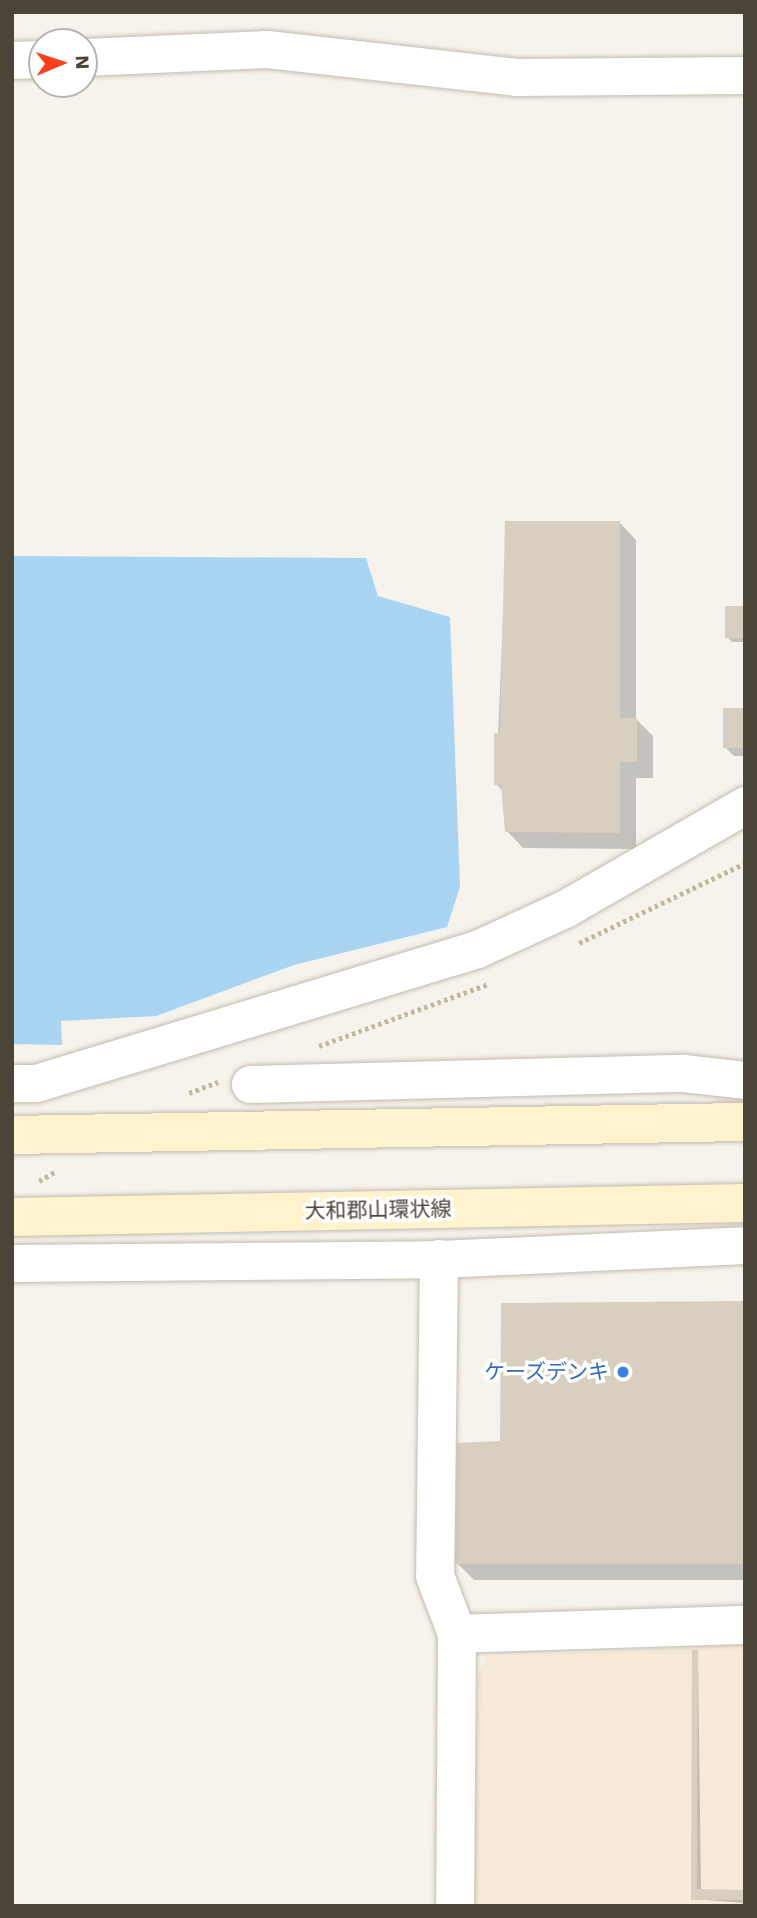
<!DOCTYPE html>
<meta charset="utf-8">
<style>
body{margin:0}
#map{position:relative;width:757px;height:1918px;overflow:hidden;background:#f6f3ec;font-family:"Work Sans","Noto Sans JP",sans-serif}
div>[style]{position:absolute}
.commercial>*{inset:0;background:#f7ead8}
.water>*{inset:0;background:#a9d4f2}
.shadow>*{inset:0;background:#0003}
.building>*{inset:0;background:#d8cfc1;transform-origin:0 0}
.path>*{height:4.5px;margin-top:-2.25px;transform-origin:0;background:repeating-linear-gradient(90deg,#c4b79f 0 3.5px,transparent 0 7px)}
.roads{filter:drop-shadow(0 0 2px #c2bbae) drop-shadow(0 0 2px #c2bbae)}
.minor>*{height:37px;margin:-18.5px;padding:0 18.5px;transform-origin:18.5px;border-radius:18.5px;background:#fff}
.tertiary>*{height:38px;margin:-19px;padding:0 19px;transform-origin:19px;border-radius:19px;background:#fff}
.secondary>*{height:38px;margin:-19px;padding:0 19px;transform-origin:19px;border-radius:19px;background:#fff3cd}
.dots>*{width:19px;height:19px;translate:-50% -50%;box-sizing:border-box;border:4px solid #fff;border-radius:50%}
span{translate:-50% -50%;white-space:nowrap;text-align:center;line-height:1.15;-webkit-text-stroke:7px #fff;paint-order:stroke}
.street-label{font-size:21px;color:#4b4439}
.shop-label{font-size:21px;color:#366cbe}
.right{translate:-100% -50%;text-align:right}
.frame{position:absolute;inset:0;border:14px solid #4b4439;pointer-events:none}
.north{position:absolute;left:28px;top:28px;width:70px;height:70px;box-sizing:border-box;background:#fff;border:2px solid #b7b4b0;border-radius:50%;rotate:88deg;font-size:19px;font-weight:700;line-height:28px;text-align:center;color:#4b4439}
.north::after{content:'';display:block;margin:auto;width:24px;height:32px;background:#fc3f1d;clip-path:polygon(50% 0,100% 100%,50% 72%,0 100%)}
</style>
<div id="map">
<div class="commercial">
<i style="clip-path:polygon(745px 1645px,745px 1906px,474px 1906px,478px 1675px,486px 1657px)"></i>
</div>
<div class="water">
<i style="clip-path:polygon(12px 556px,366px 558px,378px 596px,450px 617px,460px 887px,447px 927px,294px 965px,156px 1016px,61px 1021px,62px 1045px,12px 1044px)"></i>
</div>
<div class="shadow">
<i style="clip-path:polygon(507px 523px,620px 523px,636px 540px,636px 719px,653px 736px,653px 778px,636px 778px,636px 849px,523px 848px,507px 831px,503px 791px,496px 784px)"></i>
<i style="clip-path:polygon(745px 608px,745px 642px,732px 642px,728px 638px)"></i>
<i style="clip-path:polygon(745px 710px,745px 756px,734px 756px,725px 747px)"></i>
<i style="clip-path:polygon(745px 1303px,745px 1580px,474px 1580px,457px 1563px,502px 1443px)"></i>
<i style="clip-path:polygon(698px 1652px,701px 1891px,745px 1891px,745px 1903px,693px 1899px)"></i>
</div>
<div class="building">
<i style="clip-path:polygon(505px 521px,620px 521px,620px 718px,637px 718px,637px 762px,620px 762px,620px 833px,505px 832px,501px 785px,494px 785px,494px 733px,500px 733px)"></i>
<i style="left:745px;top:606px;width:32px;height:20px;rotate:90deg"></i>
<i style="left:723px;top:708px;width:22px;height:40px"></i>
<i style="clip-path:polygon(745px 1301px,745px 1564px,455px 1564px,457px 1443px,500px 1441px,501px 1303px)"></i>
<i style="clip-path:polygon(692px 1650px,698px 1650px,697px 1889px,745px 1890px,745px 1900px,691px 1900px)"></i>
</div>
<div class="path">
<i style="left:579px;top:943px;width:184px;rotate:-25.7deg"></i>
<i style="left:319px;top:1046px;width:180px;rotate:-20.1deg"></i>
<i style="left:189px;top:1093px;width:31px;rotate:-21deg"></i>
<i style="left:39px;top:1181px;width:20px;rotate:-30deg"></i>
</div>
<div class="roads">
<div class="minor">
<i style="left:84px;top:57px;width:183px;rotate:-2.5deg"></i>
<i style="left:267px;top:49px;width:251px;rotate:6.4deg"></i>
<i style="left:516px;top:77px;width:229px;rotate:-0.5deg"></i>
<i style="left:12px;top:60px;width:30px;rotate:-2deg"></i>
<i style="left:12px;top:1083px;width:24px"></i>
<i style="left:36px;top:1083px;width:461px;rotate:-16.9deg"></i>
<i style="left:477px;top:949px;width:98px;rotate:-24.7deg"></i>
<i style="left:566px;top:908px;width:207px;rotate:-29.9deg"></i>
<i style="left:250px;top:1084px;width:433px;rotate:-1.5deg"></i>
<i style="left:683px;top:1073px;width:62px;rotate:6.4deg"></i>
<i style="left:12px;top:1263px;width:427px;rotate:-0.5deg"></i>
<i style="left:439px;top:1259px;width:306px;rotate:-2.6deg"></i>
</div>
<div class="tertiary">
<i style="left:439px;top:1259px;width:317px;rotate:90.7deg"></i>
<i style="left:435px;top:1576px;width:62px;rotate:69.2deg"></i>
<i style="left:457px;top:1634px;width:272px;rotate:90.4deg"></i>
<i style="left:457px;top:1634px;width:288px;rotate:-1.8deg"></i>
</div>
<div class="secondary">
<i style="left:12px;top:1135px;width:733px;rotate:-1.02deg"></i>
<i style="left:12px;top:1217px;width:733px;rotate:-1.09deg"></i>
</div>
</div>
<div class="dots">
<i style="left:623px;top:1372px;background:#3f7fe0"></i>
</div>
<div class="street-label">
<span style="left:378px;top:1210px;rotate:-1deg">大和郡山環状線</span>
</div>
<div class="shop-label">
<span class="right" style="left:609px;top:1372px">ケーズデンキ</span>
</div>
<div class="frame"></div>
<div class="north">N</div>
</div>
